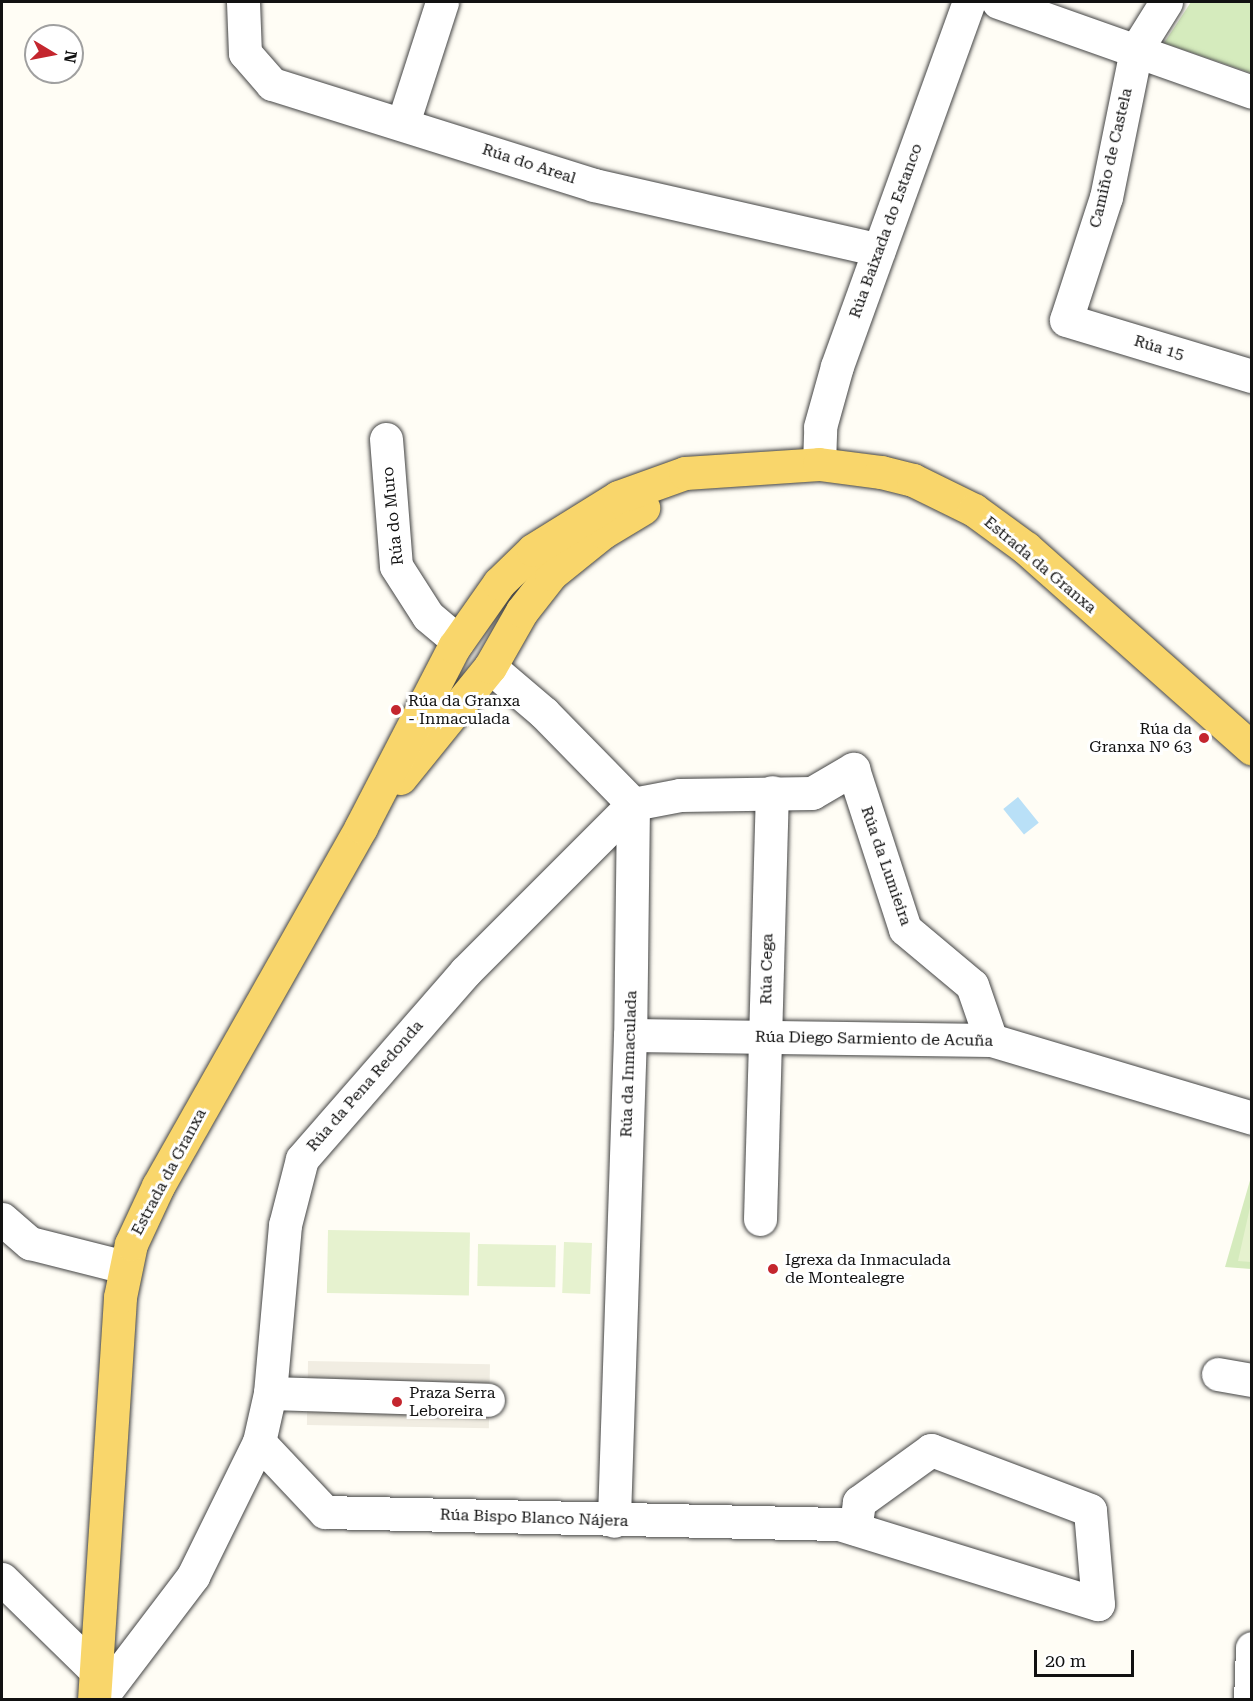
<!DOCTYPE html>
<meta charset="utf-8">
<style>
body{margin:0}
#map{position:relative;width:1253px;height:1701px;overflow:hidden;background:#fffdf5;font-family:"Roboto Serif",serif}
div>[style]{position:absolute}
.green>*{inset:0;background:#d5ebbd}
.pitch>*{inset:0;background:#e6f2cf;transform-origin:0 0}
.plaza>*{inset:0;background:#f1ede2;transform-origin:0 0}
.water>*{inset:0;background:#b9e0f7;transform-origin:0 0}
.roads{filter:drop-shadow(0 0 2px #444) drop-shadow(0 0 2px #444)}
.minor>*{height:33px;margin:-16.5px;padding:0 16.5px;transform-origin:16.5px;border-radius:16.5px;background:#fff}
.major>*{height:33px;margin:-16.5px;padding:0 16.5px;transform-origin:16.5px;border-radius:16.5px;background:#f9d66b}
.dots>*{width:16px;height:16px;translate:-50% -50%;box-sizing:border-box;border:3px solid #fff;border-radius:50%}
span{translate:-50% -50%;white-space:nowrap;text-align:center;line-height:1.15;-webkit-text-stroke:6px #fff;paint-order:stroke}
.street-label{font-size:16px;color:#111}
.poi-label{font-size:16px;color:#111}
.left{translate:0 -50%;text-align:left}
.right{translate:-100% -50%;text-align:right}
.frame{position:absolute;inset:0;border:3px solid #111;pointer-events:none}
.north{position:absolute;left:24px;top:24px;width:60px;height:60px;box-sizing:border-box;background:#fff;border:2px solid #a0a0a0;border-radius:50%;rotate:100deg;font-size:16px;font-weight:700;line-height:24px;text-align:center;color:#111}
.north::after{content:'';display:block;margin:auto;width:21px;height:27px;background:#c4262e;clip-path:polygon(50% 0,100% 100%,50% 72%,0 100%)}
.scale{position:absolute;left:1034px;top:1650px;width:100px;height:27px;box-sizing:border-box;border:3px solid #111;border-top:0;padding-left:8px;font-size:18px;line-height:21px;white-space:nowrap;color:#111;-webkit-text-stroke:4px #fff;paint-order:stroke}
</style>
<div id="map">
<div class="green">
<i style="clip-path:polygon(1191px 2px,1251px 2px,1251px 73px,1164px 43px)"></i>
<i style="clip-path:polygon(1251px 1177px,1251px 1269px,1225px 1267px)"></i>
</div>
<div class="pitch">
<i style="clip-path:polygon(1251px 1203px,1251px 1262px,1238px 1261px)"></i>
<i style="left:328px;top:1230px;width:142px;height:63px;rotate:1deg"></i>
<i style="left:564px;top:1242px;width:28px;height:51px;rotate:2deg"></i>
<i style="left:478px;top:1244px;width:78px;height:42px;rotate:1deg"></i>
</div>
<div class="plaza">
<i style="left:308px;top:1361px;width:182px;height:64px;rotate:1deg"></i>
</div>
<div class="water">
<i style="left:1018px;top:797px;width:33px;height:19px;rotate:51deg"></i>
</div>
<div class="roads">
<div class="minor">
<i style="left:243px;top:2px;width:51px;rotate:87.8deg"></i>
<i style="left:245px;top:53px;width:41px;rotate:48.9deg"></i>
<i style="left:272px;top:84px;width:337px;rotate:17.4deg"></i>
<i style="left:594px;top:185px;width:292px;rotate:12.8deg"></i>
<i style="left:998px;top:2px;width:269px;rotate:19.5deg"></i>
<i style="left:1166px;top:2px;width:57px;rotate:122deg"></i>
<i style="left:1136px;top:50px;width:150px;rotate:101.5deg"></i>
<i style="left:1106px;top:197px;width:129px;rotate:108deg"></i>
<i style="left:1066px;top:320px;width:194px;rotate:16.8deg"></i>
<i style="left:403px;top:123px;width:127px;rotate:-72.1deg"></i>
<i style="left:386px;top:439px;width:127px;rotate:85.5deg"></i>
<i style="left:396px;top:566px;width:59px;rotate:57.4deg"></i>
<i style="left:428px;top:616px;width:39px;rotate:40deg"></i>
<i style="left:819px;top:464px;width:37px;rotate:-88deg"></i>
<i style="left:820px;top:427px;width:63px;rotate:-74.4deg"></i>
<i style="left:837px;top:366px;width:387px;rotate:-70.1deg"></i>
<i style="left:490px;top:667px;width:71px;rotate:40.4deg"></i>
<i style="left:544px;top:713px;width:127px;rotate:45.6deg"></i>
<i style="left:633px;top:804px;width:231px;rotate:90.7deg"></i>
<i style="left:630px;top:1035px;width:486px;rotate:91.9deg"></i>
<i style="left:630px;top:1035px;width:361px;rotate:0.8deg"></i>
<i style="left:991px;top:1040px;width:272px;rotate:16.6deg"></i>
<i style="left:2px;top:1219px;width:37px;rotate:41deg"></i>
<i style="left:30px;top:1243px;width:98px;rotate:14.2deg"></i>
<i style="left:760px;top:1219px;width:427px;rotate:-88.4deg"></i>
<i style="left:1218px;top:1374px;width:35px;rotate:10deg"></i>
<i style="left:270px;top:1393px;width:218px;rotate:1.8deg"></i>
<i style="left:259px;top:1442px;width:96px;rotate:46.7deg"></i>
<i style="left:325px;top:1512px;width:514px;rotate:1.34deg"></i>
<i style="left:839px;top:1524px;width:271px;rotate:17.2deg"></i>
<i style="left:1098px;top:1604px;width:94px;rotate:-94.9deg"></i>
<i style="left:1090px;top:1510px;width:170px;rotate:-159.3deg"></i>
<i style="left:931px;top:1450px;width:89px;rotate:144.2deg"></i>
<i style="left:859px;top:1502px;width:27px;rotate:98deg"></i>
<i style="left:2px;top:1579px;width:133px;rotate:44.4deg"></i>
<i style="left:99px;top:1700px;width:156px;rotate:-52.8deg"></i>
<i style="left:193px;top:1576px;width:149px;rotate:-63.8deg"></i>
<i style="left:259px;top:1442px;width:50px;rotate:-77.3deg"></i>
<i style="left:270px;top:1393px;width:169px;rotate:-84.9deg"></i>
<i style="left:285px;top:1225px;width:68px;rotate:-75.6deg"></i>
<i style="left:302px;top:1159px;width:248px;rotate:-48.9deg"></i>
<i style="left:465px;top:972px;width:238px;rotate:-45deg"></i>
<i style="left:633px;top:804px;width:48px;rotate:-10.8deg"></i>
<i style="left:680px;top:795px;width:132px;rotate:-0.9deg"></i>
<i style="left:812px;top:793px;width:48px;rotate:-30.3deg"></i>
<i style="left:853px;top:769px;width:168px;rotate:72deg"></i>
<i style="left:905px;top:929px;width:87px;rotate:39.9deg"></i>
<i style="left:972px;top:985px;width:58px;rotate:70.9deg"></i>
<i style="left:1250px;top:1700px;width:52px;rotate:-87.8deg"></i>
</div>
<div class="major">
<i style="left:400px;top:778px;width:143px;rotate:-51deg"></i>
<i style="left:490px;top:667px;width:64px;rotate:-60.3deg"></i>
<i style="left:522px;top:611px;width:47px;rotate:-51.9deg"></i>
<i style="left:551px;top:574px;width:67px;rotate:-38.9deg"></i>
<i style="left:603px;top:532px;width:47px;rotate:-31deg"></i>
<i style="left:94px;top:1700px;width:404px;rotate:-86.3deg"></i>
<i style="left:120px;top:1297px;width:54px;rotate:-78.3deg"></i>
<i style="left:131px;top:1244px;width:64px;rotate:-65deg"></i>
<i style="left:158px;top:1186px;width:412px;rotate:-60.5deg"></i>
<i style="left:361px;top:827px;width:203px;rotate:-62.7deg"></i>
<i style="left:454px;top:647px;width:78px;rotate:-54.9deg"></i>
<i style="left:499px;top:583px;width:47px;rotate:-44.1deg"></i>
<i style="left:533px;top:550px;width:100px;rotate:-31.9deg"></i>
<i style="left:618px;top:497px;width:71px;rotate:-19.7deg"></i>
<i style="left:685px;top:473px;width:134px;rotate:-3.8deg"></i>
<i style="left:819px;top:464px;width:63px;rotate:7.4deg"></i>
<i style="left:881px;top:472px;width:33px;rotate:14deg"></i>
<i style="left:913px;top:480px;width:68px;rotate:26.2deg"></i>
<i style="left:974px;top:510px;width:64px;rotate:36.2deg"></i>
<i style="left:1026px;top:548px;width:302px;rotate:41.6deg"></i>
</div>
</div>
<div class="dots">
<i style="left:396px;top:710px;background:#c4262e"></i>
<i style="left:1204px;top:738px;background:#c4262e"></i>
<i style="left:773px;top:1269px;background:#c4262e"></i>
<i style="left:397px;top:1402px;background:#c4262e"></i>
</div>
<div class="street-label">
<span style="left:1111px;top:158px;rotate:-77deg">Camiño de Castela</span>
<span style="left:529px;top:164px;rotate:18deg">Rúa do Areal</span>
<span style="left:886px;top:231px;rotate:-70deg">Rúa Baixada do Estanco</span>
<span style="left:1159px;top:348px;rotate:17deg">Rúa 15</span>
<span style="left:393px;top:516px;rotate:-96deg">Rúa do Muro</span>
<span style="left:1040px;top:565px;rotate:40deg">Estrada da Granxa</span>
<span style="left:886px;top:866px;rotate:71deg">Rúa da Lumieira</span>
<span style="left:767px;top:969px;rotate:-89deg">Rúa Cega</span>
<span style="left:874px;top:1039px;rotate:1deg">Rúa Diego Sarmiento de Acuña</span>
<span style="left:629px;top:1064px;rotate:-88deg">Rúa da Inmaculada</span>
<span style="left:365px;top:1086px;rotate:-49deg">Rúa da Pena Redonda</span>
<span style="left:169px;top:1172px;rotate:-62deg">Estrada da Granxa</span>
<span style="left:534px;top:1518px;rotate:2deg">Rúa Bispo Blanco Nájera</span>
</div>
<div class="poi-label">
<span class="left" style="left:408px;top:710px">Rúa da Granxa<br>- Inmaculada</span>
<span class="right" style="left:1192px;top:738px">Rúa da<br>Granxa Nº 63</span>
<span class="left" style="left:785px;top:1269px">Igrexa da Inmaculada<br>de Montealegre</span>
<span class="left" style="left:409px;top:1402px">Praza Serra<br>Leboreira</span>
</div>
<div class="frame"></div>
<div class="north">N</div>
<div class="scale">20 m</div>
</div>
